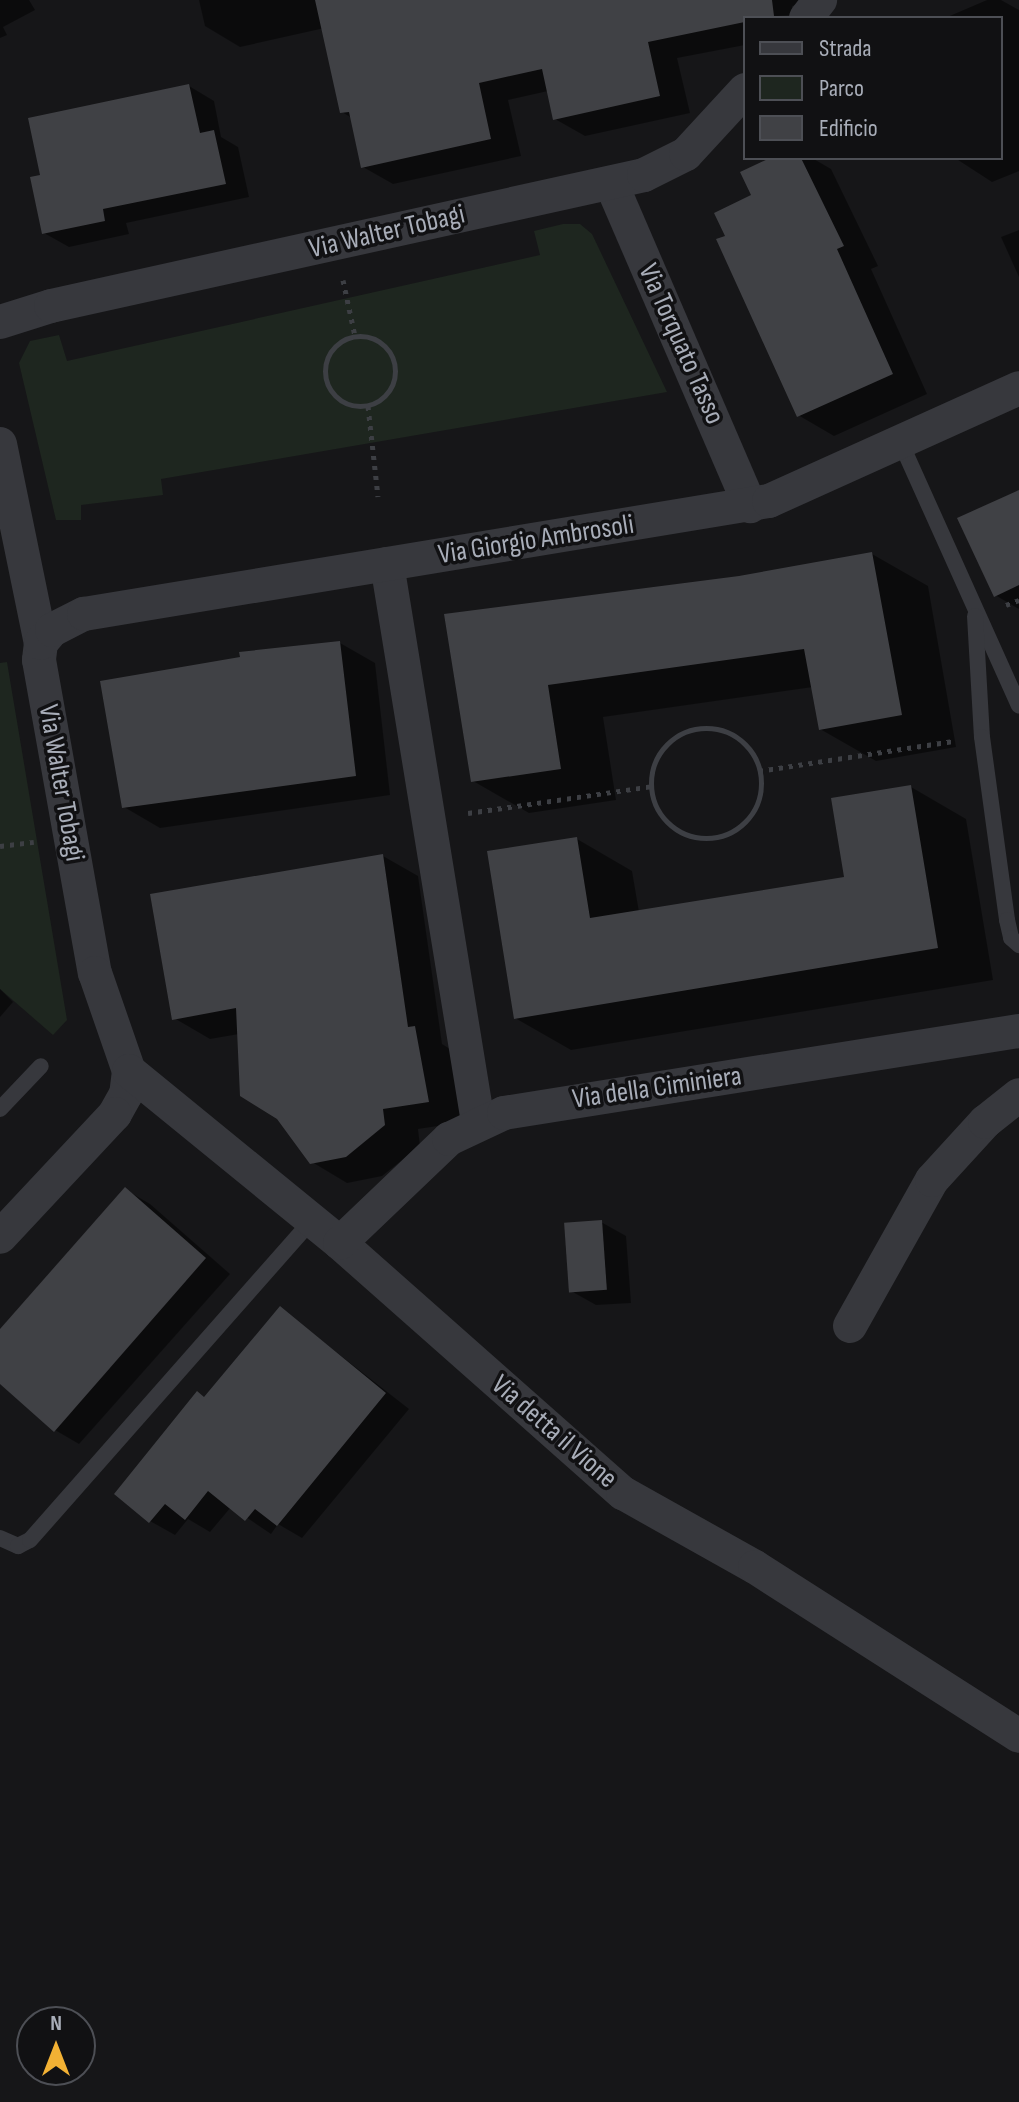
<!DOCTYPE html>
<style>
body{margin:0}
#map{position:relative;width:1019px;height:2102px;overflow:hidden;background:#161618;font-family:"Sofia Sans Condensed",sans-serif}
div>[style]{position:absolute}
.green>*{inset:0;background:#1e261f}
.shadow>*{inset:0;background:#0007}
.building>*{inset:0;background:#404145;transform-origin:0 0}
.path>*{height:5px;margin-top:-2.5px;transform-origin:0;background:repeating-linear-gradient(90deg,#3d3f44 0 4px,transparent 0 10px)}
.path>.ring{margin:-2.5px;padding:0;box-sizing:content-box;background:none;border:5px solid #3d3f44;border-radius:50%}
.lane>*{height:16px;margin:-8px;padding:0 8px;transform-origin:8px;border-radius:8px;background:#37383d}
.street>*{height:34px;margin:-17px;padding:0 17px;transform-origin:17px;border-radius:17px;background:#37383d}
span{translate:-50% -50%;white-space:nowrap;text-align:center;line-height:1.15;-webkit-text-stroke:7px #111113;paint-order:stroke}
.street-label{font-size:28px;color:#a8adb8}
.legend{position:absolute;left:743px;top:16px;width:260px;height:144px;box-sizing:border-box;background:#111113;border:2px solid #4d4f55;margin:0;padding:10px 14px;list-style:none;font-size:24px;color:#a8adb8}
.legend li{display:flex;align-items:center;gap:16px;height:40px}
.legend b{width:40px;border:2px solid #4d4f55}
.north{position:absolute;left:16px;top:2006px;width:80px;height:80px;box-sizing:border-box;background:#111113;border:2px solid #4d4f55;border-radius:50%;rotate:0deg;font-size:22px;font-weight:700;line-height:32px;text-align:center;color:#a8adb8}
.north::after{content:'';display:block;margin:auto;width:28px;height:36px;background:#f2b134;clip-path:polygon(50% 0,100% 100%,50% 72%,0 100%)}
</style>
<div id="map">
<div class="green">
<i style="clip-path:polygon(563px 224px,580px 224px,592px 234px,667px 392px,161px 479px,163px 495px,81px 505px,81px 520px,56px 520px,19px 363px,30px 341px,59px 335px,67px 361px,540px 255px,534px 231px)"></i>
<i style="clip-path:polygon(7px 662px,67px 1020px,53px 1035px,0 989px,0 663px)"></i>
</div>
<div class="shadow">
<i style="clip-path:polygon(0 0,29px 0,35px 10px,3px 27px,7px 35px,0 38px)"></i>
<i style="clip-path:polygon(199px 0,370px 0,374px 17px,240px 47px,205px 26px)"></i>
<i style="clip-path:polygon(521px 0,820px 0,792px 6px,793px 15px,745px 18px,745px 45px,677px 58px,690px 113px,585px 136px,555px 119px,548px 91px,508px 100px,521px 156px,393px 184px,363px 167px,352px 118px,342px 112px)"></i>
<i style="clip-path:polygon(987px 0,1001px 0,1019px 10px,1019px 171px,992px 182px,955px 158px,1001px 158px,1001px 18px,945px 18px)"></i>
<i style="clip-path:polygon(189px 86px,214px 101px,221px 137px,238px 147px,249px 197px,126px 223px,129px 234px,69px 247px,44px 233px,42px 176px)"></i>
<i style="clip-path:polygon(775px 158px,812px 158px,831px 169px,878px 266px,871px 269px,927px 394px,834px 436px,798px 415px,727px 237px)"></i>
<i style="clip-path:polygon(1019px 230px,1019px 277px,1001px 237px)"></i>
<i style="clip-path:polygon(1019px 492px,1019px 609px,995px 595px)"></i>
<i style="clip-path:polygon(872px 554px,928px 586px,956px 747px,876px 761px,820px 729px,813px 687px,603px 717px,616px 800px,529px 813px,473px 781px,447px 615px,740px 578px)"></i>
<i style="clip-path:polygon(340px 643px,375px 663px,390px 795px,160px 828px,124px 807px)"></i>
<i style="clip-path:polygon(911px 787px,966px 819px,993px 980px,571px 1050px,515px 1018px,577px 839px,632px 871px,639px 912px,847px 878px)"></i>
<i style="clip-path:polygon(383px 856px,418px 876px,442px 1044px,450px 1049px,464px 1122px,418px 1129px,420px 1146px,382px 1176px,347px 1183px,312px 1162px,239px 1034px,210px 1039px,174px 1018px)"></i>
<i style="clip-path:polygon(0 989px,13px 1002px,0 1017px)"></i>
<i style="clip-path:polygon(126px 1190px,150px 1204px,230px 1274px,79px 1444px,55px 1430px,0 1382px,0 1332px)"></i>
<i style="clip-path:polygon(601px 1222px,626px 1236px,631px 1303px,596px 1305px,571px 1291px)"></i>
<i style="clip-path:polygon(281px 1309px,409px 1409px,302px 1538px,278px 1524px,271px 1534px,231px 1507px,210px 1532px,188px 1519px,175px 1535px,150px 1521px,205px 1398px)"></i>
</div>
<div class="building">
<i style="clip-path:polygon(315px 0,772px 0,774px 16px,648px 42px,660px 96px,553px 120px,542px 69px,479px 83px,491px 139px,361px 168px,349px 112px,340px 113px)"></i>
<i style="clip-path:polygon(189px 84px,200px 133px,214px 130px,226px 184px,103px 209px,105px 221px,42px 234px,30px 177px,40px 175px,28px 118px)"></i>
<i style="clip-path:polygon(770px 158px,801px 158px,844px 246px,837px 249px,893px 374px,797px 417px,716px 239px,725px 236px,714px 213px,751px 195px,740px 172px)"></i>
<i style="clip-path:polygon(1019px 490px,1019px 585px,994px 597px,957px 518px)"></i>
<i style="clip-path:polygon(872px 552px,902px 715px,819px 730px,804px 649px,548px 685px,561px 769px,471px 782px,444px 614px,739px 576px)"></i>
<i style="clip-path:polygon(340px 641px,356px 776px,122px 808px,100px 681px,240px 657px,239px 652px)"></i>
<i style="clip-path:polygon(911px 785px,938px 948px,514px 1019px,487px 851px,577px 837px,590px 918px,844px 877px,831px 798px)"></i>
<i style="clip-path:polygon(383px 854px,408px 1027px,415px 1026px,429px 1102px,383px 1109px,385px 1125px,346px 1157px,310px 1164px,277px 1119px,240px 1096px,236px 1008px,172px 1020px,150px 894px)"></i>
<i style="clip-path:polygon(125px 1187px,206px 1258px,54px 1432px,0 1384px,0 1329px)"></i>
<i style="left:602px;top:1220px;width:70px;height:38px;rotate:86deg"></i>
<i style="clip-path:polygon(280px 1306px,386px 1393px,277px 1526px,255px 1509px,245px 1521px,208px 1491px,185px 1520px,165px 1504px,149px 1523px,114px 1494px,197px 1391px,204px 1397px)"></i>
</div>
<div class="path">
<i style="left:343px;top:280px;width:57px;rotate:77.9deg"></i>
<i class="ring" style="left:325px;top:336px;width:65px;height:65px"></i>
<i style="left:368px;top:406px;width:91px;rotate:83.7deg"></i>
<i style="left:1006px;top:605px;width:14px;rotate:-21deg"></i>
<i class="ring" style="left:651px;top:728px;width:105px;height:105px"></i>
<i style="left:759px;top:771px;width:195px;rotate:-8.8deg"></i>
<i style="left:468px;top:813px;width:186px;rotate:-8.3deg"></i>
<i style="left:0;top:846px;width:34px;rotate:-7deg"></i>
</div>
<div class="lane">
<i style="left:900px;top:441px;width:290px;rotate:65.8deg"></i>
<i style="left:975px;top:616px;width:121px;rotate:86.7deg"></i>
<i style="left:982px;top:737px;width:185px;rotate:82.2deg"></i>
<i style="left:1007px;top:920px;width:18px;rotate:77deg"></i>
<i style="left:1011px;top:938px;width:11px;rotate:41deg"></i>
<i style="left:0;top:1109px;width:59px;rotate:-46.4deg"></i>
<i style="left:0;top:1538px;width:20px;rotate:24deg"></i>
<i style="left:18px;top:1546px;width:13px;rotate:-27deg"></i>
<i style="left:30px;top:1540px;width:425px;rotate:-48.6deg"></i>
</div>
<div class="street">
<i style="left:806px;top:18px;width:23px;rotate:-52deg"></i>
<i style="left:611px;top:183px;width:352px;rotate:66.7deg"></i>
<i style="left:0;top:322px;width:53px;rotate:-17.4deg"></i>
<i style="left:51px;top:306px;width:607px;rotate:-12.46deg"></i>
<i style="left:644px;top:175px;width:47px;rotate:-26.6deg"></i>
<i style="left:686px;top:154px;width:87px;rotate:-47.3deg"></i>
<i style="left:0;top:444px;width:203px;rotate:78.4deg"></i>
<i style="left:41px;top:643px;width:17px;rotate:97deg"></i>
<i style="left:39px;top:660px;width:318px;rotate:79.9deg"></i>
<i style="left:95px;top:973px;width:104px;rotate:70.9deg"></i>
<i style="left:129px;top:1071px;width:23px;rotate:97deg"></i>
<i style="left:126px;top:1094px;width:23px;rotate:119deg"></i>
<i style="left:115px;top:1114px;width:168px;rotate:133.1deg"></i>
<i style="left:387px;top:564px;width:565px;rotate:80.74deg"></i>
<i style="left:41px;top:643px;width:17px;rotate:-50deg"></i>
<i style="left:52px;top:630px;width:36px;rotate:-27deg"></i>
<i style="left:84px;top:614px;width:694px;rotate:-9.37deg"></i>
<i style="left:769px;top:501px;width:274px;rotate:-24.3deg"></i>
<i style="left:129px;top:1071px;width:272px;rotate:39.2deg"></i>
<i style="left:340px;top:1243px;width:378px;rotate:41.5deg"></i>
<i style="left:623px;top:1493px;width:151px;rotate:29.3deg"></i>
<i style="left:755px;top:1567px;width:313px;rotate:32.6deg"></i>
<i style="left:340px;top:1243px;width:151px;rotate:-43.7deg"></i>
<i style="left:449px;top:1139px;width:61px;rotate:-25.3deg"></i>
<i style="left:504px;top:1113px;width:521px;rotate:-9.05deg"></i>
<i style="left:850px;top:1326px;width:167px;rotate:-60.7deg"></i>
<i style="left:932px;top:1180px;width:79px;rotate:-47.6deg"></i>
<i style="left:985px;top:1122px;width:43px;rotate:-38.5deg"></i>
</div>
<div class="street-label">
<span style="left:387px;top:232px;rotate:-13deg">Via Walter Tobagi</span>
<span style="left:681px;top:344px;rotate:66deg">Via Torquato Tasso</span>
<span style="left:536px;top:540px;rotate:-9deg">Via Giorgio Ambrosoli</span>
<span style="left:61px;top:783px;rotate:80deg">Via Walter Tobagi</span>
<span style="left:657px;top:1088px;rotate:-8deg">Via della Ciminiera</span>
<span style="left:554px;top:1432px;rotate:41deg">Via detta il Vione</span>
</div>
<ul class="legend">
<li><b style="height:10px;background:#37383d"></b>Strada</li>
<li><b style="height:22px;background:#1e261f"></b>Parco</li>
<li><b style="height:22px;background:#404145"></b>Edificio</li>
</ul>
<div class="north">N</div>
</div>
